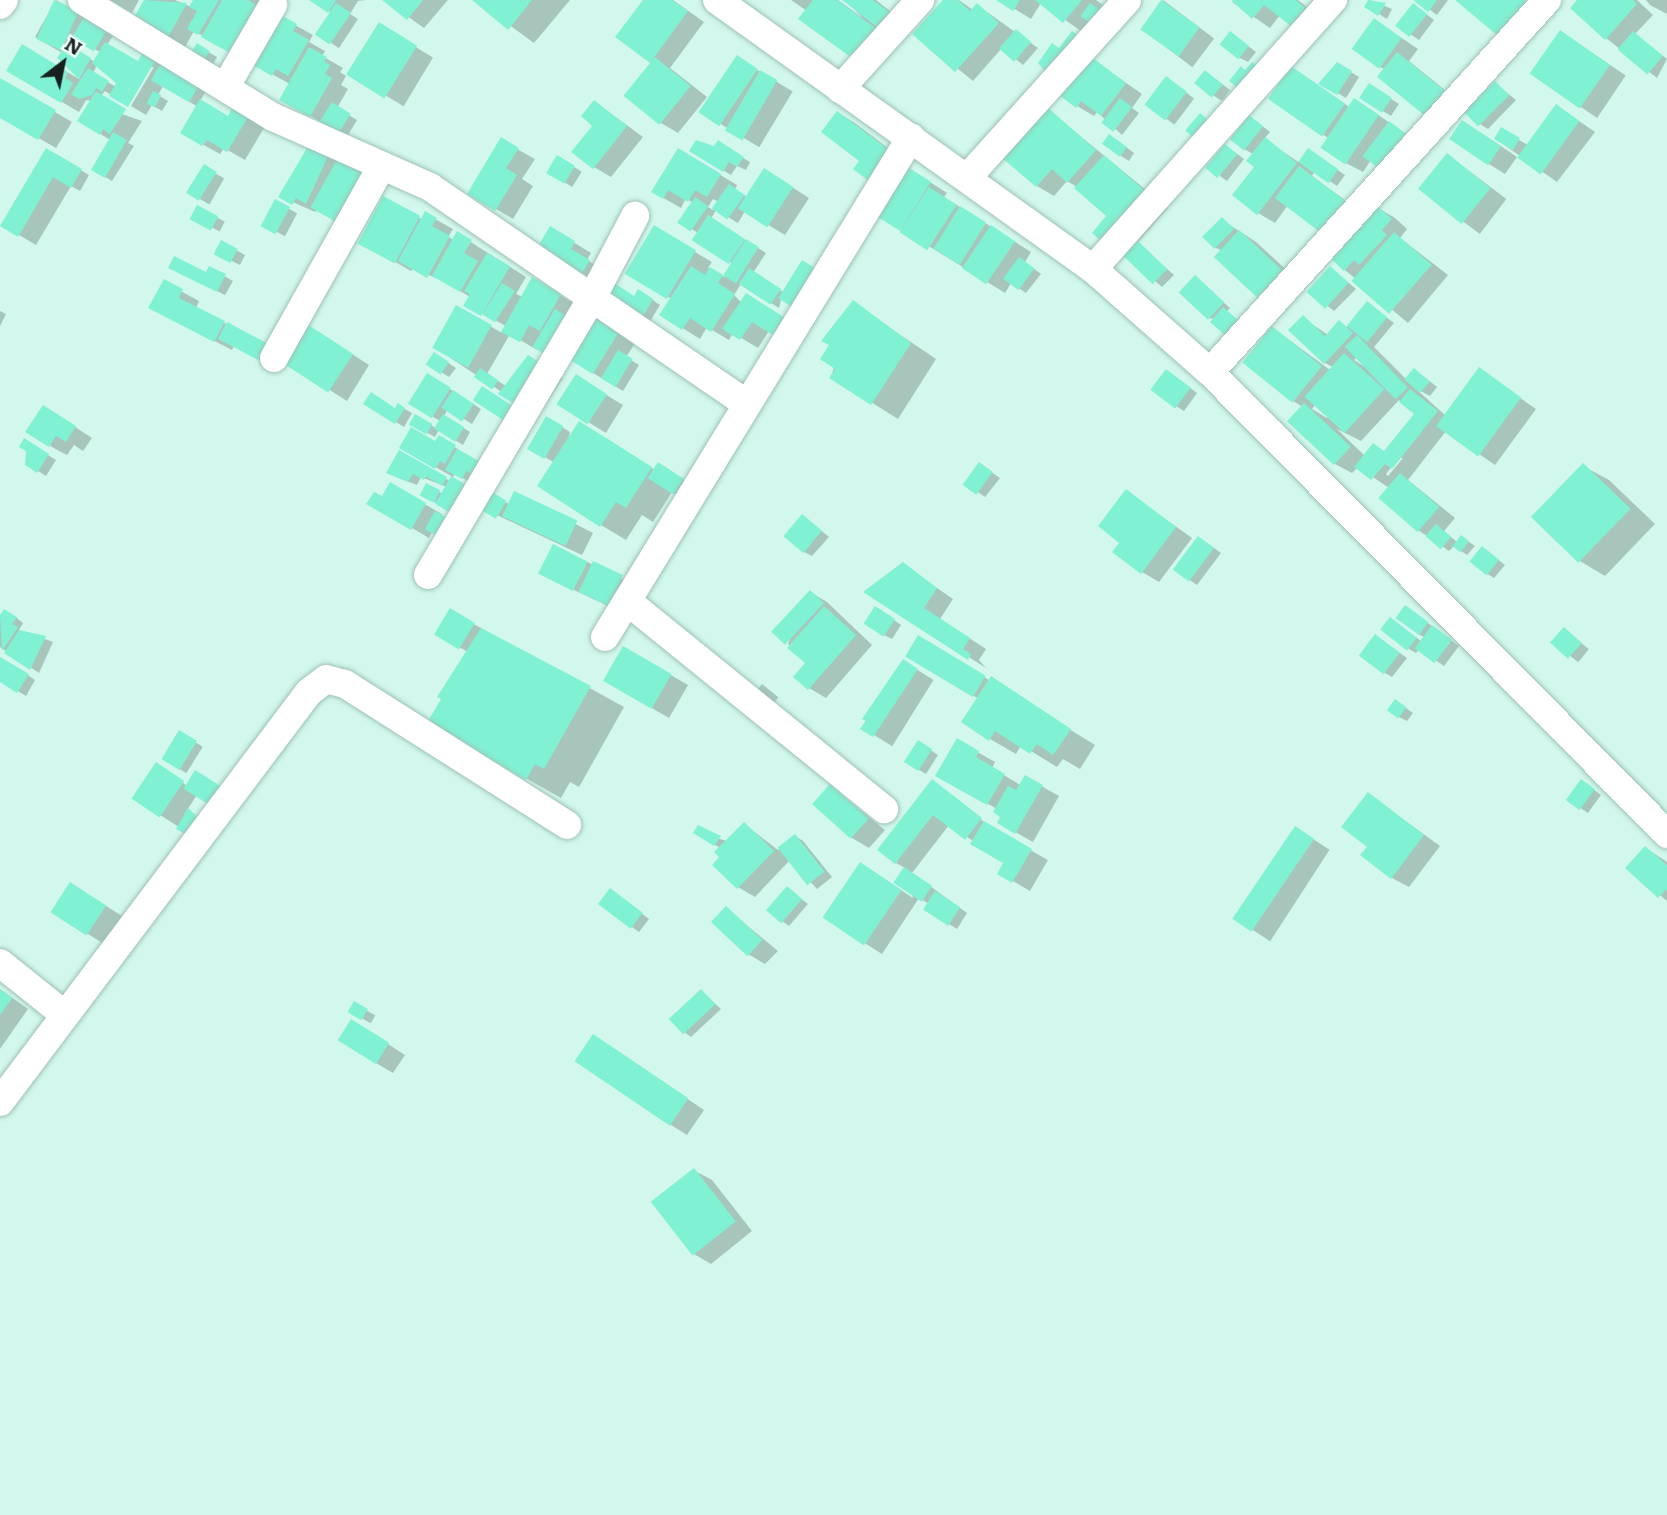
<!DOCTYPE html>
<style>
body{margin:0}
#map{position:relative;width:1667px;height:1515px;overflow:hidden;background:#d2f7ec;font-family:Literata,serif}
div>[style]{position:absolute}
.shadow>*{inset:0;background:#0003;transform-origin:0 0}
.building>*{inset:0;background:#81f1d4;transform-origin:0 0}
.roads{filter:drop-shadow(0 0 2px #9ec1b7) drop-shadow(0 0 2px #9ec1b7)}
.minor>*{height:28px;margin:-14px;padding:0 14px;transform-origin:14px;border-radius:14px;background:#fff}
span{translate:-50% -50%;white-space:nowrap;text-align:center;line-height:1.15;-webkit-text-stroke:5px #f0fefa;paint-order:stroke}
.north{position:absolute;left:28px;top:28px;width:70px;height:70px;-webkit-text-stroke:5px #f0fefa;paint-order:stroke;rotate:32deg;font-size:19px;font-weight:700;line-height:28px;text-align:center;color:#15221f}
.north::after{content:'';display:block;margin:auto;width:24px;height:32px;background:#15221f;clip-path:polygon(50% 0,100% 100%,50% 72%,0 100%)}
</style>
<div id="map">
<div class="shadow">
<i style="clip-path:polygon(evenodd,56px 0,115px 33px,107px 45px,139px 63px,146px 51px,206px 91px,200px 101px,228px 118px,236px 105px,267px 123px,245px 160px,224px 148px,220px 154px,182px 133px,198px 107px,163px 86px,158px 95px,168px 101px,162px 111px,152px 105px,146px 115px,131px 106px,154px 67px,150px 67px,127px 105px,105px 91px,101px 96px,122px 114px,142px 121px,128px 143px,134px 146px,112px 181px,92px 169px,110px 140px,80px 121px,92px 101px,86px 100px,79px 112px,8px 70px,22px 46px,81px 80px,59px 57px,62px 53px,35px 37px,56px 0,83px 42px,100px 52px,95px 62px,78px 51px,83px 42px,56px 0,97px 65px,118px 83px,116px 87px,93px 73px,97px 65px)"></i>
<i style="clip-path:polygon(110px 0,139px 0,132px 13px)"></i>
<i style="clip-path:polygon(146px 0,175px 0,191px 7px,195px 0,262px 0,277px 15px,313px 35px,309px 42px,325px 51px,322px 56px,343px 68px,340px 72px,346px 76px,341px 85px,348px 89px,337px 108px,357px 120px,344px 142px,321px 122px,282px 99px,290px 84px,194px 31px,185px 47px,136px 19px)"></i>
<i style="clip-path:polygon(312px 0,366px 0,358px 1px,350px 14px,358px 19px,339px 48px,331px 43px,332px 13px)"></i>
<i style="clip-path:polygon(385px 0,448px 0,424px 28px)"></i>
<i style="clip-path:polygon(475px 0,570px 0,534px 43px)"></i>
<i style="clip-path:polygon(645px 0,673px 0,704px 22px,670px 68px,707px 97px,678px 133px,661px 123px,653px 63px,618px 37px)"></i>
<i style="clip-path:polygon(791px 0,838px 0,863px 18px,845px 0,876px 0,905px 23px,892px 40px,807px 11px)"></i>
<i style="clip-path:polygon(945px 0,959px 0,973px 10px,977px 5px,1038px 48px,1023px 65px,1002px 48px,973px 81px,915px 34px)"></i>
<i style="clip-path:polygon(1000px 0,1096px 0,1103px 5px,1081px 31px,1041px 3px,1031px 19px)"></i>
<i style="left:1163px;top:0;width:64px;height:36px;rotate:37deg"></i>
<i style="clip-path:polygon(1298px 0,1326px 22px,1280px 15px,1270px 28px,1232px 2px)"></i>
<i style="clip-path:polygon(1370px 0,1392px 9px,1387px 19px,1366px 6px)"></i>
<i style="clip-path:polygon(1416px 0,1448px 0,1437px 15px)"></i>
<i style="clip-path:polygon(1580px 0,1637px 0,1653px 15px,1635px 34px,1667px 59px,1657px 78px,1606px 38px)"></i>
<i style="clip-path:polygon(1646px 0,1667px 0,1667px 14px,1650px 5px)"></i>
<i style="clip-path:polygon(1421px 10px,1434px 20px,1419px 40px,1398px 26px)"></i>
<i style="clip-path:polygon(1375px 20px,1418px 49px,1409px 61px,1461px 103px,1380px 67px)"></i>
<i style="left:379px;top:25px;width:63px;height:57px;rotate:31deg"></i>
<i style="left:1561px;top:32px;width:78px;height:51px;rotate:34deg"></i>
<i style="clip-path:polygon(1231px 33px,1256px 52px,1248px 62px,1240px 58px)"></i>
<i style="left:198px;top:46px;width:22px;height:12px;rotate:30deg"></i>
<i style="clip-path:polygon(1089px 57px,1142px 94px,1132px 108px,1139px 113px,1122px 135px,1097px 112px,1094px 116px,1077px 106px)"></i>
<i style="left:737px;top:58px;width:65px;height:65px;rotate:31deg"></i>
<i style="clip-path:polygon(1337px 64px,1359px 77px,1346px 98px,1321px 83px)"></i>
<i style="clip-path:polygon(1213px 77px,1230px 90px,1222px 101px,1214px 96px)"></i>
<i style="left:1167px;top:78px;width:34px;height:33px;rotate:37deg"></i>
<i style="clip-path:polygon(1308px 78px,1349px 107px,1371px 110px,1425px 147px,1371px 160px,1363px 172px,1346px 163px,1328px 138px,1270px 98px)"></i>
<i style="clip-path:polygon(0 80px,72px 122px,56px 148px,0 116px)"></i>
<i style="clip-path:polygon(1495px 83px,1516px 100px,1488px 129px,1480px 124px)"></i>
<i style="clip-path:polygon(1377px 90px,1399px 104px,1391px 116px,1361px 98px)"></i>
<i style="clip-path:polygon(595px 102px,643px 137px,611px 177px,594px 167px)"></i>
<i style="clip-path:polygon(1557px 106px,1595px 132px,1557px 182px,1496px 139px,1512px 136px,1528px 145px)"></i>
<i style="clip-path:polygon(1046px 108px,1168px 208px,1137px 243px,1174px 275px,1162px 287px,1125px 255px,1108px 216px,1077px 187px,1067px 181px,1054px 196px,1037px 186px)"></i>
<i style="clip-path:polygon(838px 113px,855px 123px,909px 164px,861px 161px)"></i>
<i style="clip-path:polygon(1257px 122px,1270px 132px,1264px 139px,1300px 163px,1316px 155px,1345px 175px,1337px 186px,1315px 171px,1312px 176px,1364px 214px,1378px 208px,1395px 218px,1407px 229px,1400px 238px,1448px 275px,1408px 323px,1345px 270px,1344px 244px,1288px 205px,1275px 223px,1258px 213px,1256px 167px,1253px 154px,1244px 149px)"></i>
<i style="clip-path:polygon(1480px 132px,1517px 157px,1505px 174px,1489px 164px)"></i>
<i style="clip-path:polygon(501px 140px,535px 159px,522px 179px,533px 186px,513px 219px,469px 193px)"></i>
<i style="clip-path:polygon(1118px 141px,1134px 153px,1129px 161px,1121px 156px)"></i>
<i style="clip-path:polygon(718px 143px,750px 162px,746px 170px,737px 166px,731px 175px,691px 151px,715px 149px)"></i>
<i style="left:310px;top:145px;width:32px;height:59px;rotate:24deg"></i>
<i style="clip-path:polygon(1226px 146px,1244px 159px,1227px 181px,1220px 176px)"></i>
<i style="clip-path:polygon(46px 150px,89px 175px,80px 191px,71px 186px,36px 245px,2px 225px)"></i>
<i style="clip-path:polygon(evenodd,679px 150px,737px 185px,735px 189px,747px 197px,781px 180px,809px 198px,785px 235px,745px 211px,738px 223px,716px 210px,711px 219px,766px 253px,753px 273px,783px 292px,779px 308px,741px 284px,734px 295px,769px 331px,758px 348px,733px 333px,729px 340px,707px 327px,700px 339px,662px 315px,672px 299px,628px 274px,654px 228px,712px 262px,708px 268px,724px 277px,733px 264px,694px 239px,698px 233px,682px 223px,693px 203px,686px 198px,681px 208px,653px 192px,679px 150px,713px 199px,719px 202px,713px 210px,708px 207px,713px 199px)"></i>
<i style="left:1448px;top:155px;width:73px;height:44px;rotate:37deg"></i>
<i style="left:558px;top:157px;width:28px;height:18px;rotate:32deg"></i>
<i style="left:204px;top:167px;width:23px;height:30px;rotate:29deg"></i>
<i style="clip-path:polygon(927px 180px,947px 193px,944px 197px,1031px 252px,1025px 262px,1041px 274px,1026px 293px,1011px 283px,1005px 293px,880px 216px)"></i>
<i style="clip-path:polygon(384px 198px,423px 220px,426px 214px,453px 229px,448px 237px,454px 240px,458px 234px,526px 277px,516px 294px,523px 297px,533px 280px,577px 305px,537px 350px,510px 334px,487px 374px,506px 386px,529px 357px,563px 378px,538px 416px,434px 347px,457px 307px,502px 333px,506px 326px,466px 305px,470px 297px,447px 283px,413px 268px,411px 271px,360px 242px)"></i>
<i style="left:276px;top:202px;width:24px;height:26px;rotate:28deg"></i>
<i style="left:198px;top:208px;width:30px;height:11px;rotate:27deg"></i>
<i style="clip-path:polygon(1222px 220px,1256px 242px,1305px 287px,1216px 248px,1205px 238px)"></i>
<i style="clip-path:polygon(550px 228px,591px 253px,587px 260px,606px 271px,599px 283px,539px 248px)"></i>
<i style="clip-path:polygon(221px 242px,245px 255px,240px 265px,224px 257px)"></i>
<i style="clip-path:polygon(210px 268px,233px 281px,225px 295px,178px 272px,207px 275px)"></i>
<i style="clip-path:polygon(1331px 268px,1356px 289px,1334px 311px,1309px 291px)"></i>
<i style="clip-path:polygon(1195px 278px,1230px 308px,1227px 311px,1246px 328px,1209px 318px)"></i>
<i style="clip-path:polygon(164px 282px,199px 301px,196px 308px,279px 352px,234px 346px,232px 350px,168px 317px)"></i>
<i style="clip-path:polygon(608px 296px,647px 296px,660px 305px,649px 323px)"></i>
<i style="clip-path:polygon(853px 303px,936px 359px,898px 419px,831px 377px)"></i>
<i style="clip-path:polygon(evenodd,1367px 303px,1394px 323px,1374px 347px,1407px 380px,1422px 375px,1437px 387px,1430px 396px,1415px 388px,1446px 416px,1480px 370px,1536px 409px,1495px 465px,1446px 431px,1408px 480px,1455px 518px,1444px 531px,1457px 542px,1462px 537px,1475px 546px,1467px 555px,1454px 546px,1449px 551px,1418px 530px,1389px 488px,1358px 467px,1352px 473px,1335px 464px,1289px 421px,1303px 407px,1293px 401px,1273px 328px,1330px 370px,1333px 367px,1325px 363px,1303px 318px,1328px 335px,1339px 323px,1347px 327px,1367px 303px,1357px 357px,1365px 367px,1354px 360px,1357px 357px,1367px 303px,1399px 400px,1416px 414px,1385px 452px,1365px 456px,1337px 429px,1361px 441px,1399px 400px,1367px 303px,1315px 405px,1328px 417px,1327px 418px,1312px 409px,1315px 405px,1367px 303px,1398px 458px,1403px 458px,1388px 476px,1386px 474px,1398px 458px)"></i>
<i style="clip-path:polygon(0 311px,6px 314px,0 326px)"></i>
<i style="clip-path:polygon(597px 318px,636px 342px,626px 357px,639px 365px,623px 391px,593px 373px)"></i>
<i style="clip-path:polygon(324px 336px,369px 365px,347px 401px,285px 362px)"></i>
<i style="clip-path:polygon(442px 359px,456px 368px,449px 377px,428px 364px)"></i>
<i style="clip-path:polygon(1174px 376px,1197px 393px,1184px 411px,1176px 406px)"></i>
<i style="clip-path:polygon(436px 380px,481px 409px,472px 424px,448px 409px,444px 416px,470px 432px,463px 445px,439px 430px,435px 437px,411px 424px,415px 416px,436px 428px,440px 421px,410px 403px)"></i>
<i style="clip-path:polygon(593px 387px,623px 405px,606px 433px,559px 404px)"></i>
<i style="clip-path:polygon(366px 404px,396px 410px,399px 406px,412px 413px,404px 427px)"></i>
<i style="clip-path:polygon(60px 417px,92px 438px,83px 451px,74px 445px,67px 455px,50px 446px)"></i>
<i style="clip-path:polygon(547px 418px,570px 432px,567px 444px,606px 438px,655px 470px,666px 469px,690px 484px,682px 498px,672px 492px,653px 522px,642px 515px,626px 540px,601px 525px,555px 463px,529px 448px)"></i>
<i style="clip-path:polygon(440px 438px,488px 468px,470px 482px,455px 474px,452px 479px,461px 517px,421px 494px,427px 485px,443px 494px,447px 487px,421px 477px,417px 485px,396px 477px,400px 453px,450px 481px,453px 477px,402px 448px,436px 444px)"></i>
<i style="clip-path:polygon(25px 441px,56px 460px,46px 476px,27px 464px)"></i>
<i style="clip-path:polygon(1583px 466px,1609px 480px,1655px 524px,1605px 576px,1580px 561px)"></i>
<i style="clip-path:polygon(987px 469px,1000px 478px,985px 497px,965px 483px)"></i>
<i style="clip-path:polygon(391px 485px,442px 514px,429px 538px,369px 503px,382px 499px)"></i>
<i style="clip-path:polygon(1126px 491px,1192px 538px,1159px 582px,1142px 572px,1122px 542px)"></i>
<i style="clip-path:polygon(515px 493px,593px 533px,582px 555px,484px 509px,492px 495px,509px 504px)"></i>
<i style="clip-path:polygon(803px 516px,829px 537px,812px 556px,804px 552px)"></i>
<i style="clip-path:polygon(1207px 543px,1221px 553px,1197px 585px,1175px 570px)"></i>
<i style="clip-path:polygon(554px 546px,639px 587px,625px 614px,557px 582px)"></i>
<i style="clip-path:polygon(1483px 548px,1505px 565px,1494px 578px,1486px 573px)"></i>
<i style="clip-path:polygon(904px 565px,953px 599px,940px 619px,986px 649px,979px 660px,986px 668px,866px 592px)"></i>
<i style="clip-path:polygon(810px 592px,827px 602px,872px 645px,826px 698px,809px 688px,807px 663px,788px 644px)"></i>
<i style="clip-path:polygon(450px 611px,624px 707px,579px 787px,570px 782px,561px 798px,429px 723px,468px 652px,437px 635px)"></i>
<i style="clip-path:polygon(1413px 612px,1459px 646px,1444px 666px,1419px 649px,1416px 653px,1409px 649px,1398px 624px,1421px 641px,1424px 637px,1418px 634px)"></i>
<i style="clip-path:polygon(884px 613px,901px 625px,892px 639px,884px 635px)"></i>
<i style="clip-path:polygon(13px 615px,23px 623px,19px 630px,53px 642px,39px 673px,0 647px,0 617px)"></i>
<i style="left:1564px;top:629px;width:32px;height:17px;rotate:39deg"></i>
<i style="clip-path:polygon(1383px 641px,1407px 658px,1392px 677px,1385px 673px)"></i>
<i style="clip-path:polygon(935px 647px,1095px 745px,1080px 769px,1063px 759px,1057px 767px,1021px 745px,1016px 754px,990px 739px,979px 699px,907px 655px)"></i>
<i style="left:624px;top:648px;width:74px;height:38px;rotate:30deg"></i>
<i style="clip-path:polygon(0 657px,35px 680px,26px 696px,0 680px)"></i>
<i style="left:903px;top:661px;width:36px;height:78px;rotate:32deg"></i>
<i style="left:762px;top:684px;width:21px;height:10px;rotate:39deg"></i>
<i style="clip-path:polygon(1403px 706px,1413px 713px,1407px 721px,1399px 717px)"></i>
<i style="left:179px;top:732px;width:28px;height:31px;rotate:32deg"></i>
<i style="clip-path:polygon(958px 741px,995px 762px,992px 768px,1022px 786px,1025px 777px,1059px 796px,1033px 842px,999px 823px,1003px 816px,997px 809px,938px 775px)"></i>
<i style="clip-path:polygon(926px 747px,938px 755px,926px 774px,906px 762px)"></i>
<i style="clip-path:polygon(173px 774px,197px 795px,187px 810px,211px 828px,179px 827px,160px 815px)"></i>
<i style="clip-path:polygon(932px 782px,996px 831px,1048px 860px,1030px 891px,999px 873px,1006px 863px,949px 825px,912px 873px,967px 913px,957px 929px,925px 909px,929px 904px,919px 898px,882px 954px,825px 918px,877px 874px,913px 898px,905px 868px,896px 863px)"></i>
<i style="clip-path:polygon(830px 786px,885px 830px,869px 848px,852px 838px)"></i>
<i style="clip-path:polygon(1589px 786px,1601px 795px,1588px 813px,1568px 800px)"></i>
<i style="clip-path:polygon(1368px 794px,1440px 846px,1409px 887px,1392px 878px,1369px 846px)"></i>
<i style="clip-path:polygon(744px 824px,778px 850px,795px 836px,803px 841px,832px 877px,817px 889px,790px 860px,755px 897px,738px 887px,720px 848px,695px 832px,727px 841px)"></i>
<i style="left:1296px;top:828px;width:40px;height:109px;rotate:33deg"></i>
<i style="clip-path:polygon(1646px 848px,1667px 862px,1667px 901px,1627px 868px)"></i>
<i style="clip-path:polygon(787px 888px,808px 904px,789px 926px,782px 921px)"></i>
<i style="clip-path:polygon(87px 894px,122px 916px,104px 944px,53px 912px)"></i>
<i style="clip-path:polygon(618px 895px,649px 919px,639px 932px,632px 927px)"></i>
<i style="clip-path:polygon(726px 908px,778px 951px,765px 964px,748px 954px)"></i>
<i style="clip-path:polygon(0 989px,28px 1009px,0 1049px)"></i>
<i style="clip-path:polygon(702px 992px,721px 1009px,691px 1037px,684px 1032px)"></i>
<i style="left:354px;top:1004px;width:24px;height:9px;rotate:28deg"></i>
<i style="clip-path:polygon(368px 1031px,405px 1055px,393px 1073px,376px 1063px)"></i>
<i style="clip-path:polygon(594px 1036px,704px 1110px,687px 1135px,671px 1125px)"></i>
<i style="clip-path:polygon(695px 1171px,712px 1180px,752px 1231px,711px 1264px,694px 1254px)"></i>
</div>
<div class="building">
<i style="left:54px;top:0;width:27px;height:43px;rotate:24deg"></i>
<i style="clip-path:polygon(144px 0,187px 3px,167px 39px,133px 19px)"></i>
<i style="clip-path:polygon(193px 0,219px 0,198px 35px,187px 29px,197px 11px,189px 7px)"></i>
<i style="clip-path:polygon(222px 0,248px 0,264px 10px,237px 57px,201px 37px)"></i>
<i style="clip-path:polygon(309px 0,336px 0,328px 13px)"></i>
<i style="clip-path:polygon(382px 0,423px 0,407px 20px)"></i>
<i style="clip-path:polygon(472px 0,532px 0,508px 30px)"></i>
<i style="clip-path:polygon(643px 0,672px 0,688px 11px,650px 63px,615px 37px)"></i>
<i style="clip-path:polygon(813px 0,837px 0,878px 30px,856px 61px,798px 19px)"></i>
<i style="clip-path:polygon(842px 0,873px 0,889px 12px,877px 27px)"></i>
<i style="clip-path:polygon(943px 0,958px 0,970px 11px,977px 3px,999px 23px,955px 72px,912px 34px)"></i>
<i style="clip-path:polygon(996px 0,1020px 0,1013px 11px)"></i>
<i style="clip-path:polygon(1035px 0,1082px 0,1063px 23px)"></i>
<i style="left:1161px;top:0;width:47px;height:36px;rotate:35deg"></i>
<i style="clip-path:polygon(1231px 0,1296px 0,1310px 12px,1296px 30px,1264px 5px,1252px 19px)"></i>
<i style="clip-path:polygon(1368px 0,1386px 3px,1378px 16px,1364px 7px)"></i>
<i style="clip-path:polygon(1413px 0,1437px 0,1428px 12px)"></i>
<i style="clip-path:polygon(1455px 0,1524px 0,1527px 2px,1498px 36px)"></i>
<i style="clip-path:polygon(1577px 0,1633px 0,1637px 4px,1605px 40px,1570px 8px)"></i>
<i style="left:336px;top:3px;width:18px;height:38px;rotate:34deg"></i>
<i style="left:1090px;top:3px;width:17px;height:16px;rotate:36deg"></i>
<i style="left:1413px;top:3px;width:18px;height:29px;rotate:38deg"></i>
<i style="clip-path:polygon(276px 12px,297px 24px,293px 31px,309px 40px,288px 76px,276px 69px,272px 76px,248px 62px)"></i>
<i style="left:86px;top:14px;width:26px;height:28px;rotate:31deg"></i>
<i style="left:1374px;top:18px;width:34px;height:38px;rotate:36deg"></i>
<i style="left:379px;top:22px;width:45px;height:62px;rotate:32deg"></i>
<i style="left:1016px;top:29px;width:20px;height:26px;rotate:41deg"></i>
<i style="left:1560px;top:30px;width:61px;height:53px;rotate:35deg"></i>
<i style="clip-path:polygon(1072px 31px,1082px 38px,1051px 79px,1038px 63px,1052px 43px,1059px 48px)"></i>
<i style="left:1230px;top:31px;width:24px;height:17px;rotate:38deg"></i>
<i style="left:1633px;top:31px;width:39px;height:24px;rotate:40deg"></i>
<i style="clip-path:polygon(105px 42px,138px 61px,145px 48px,158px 56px,128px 107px,109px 96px,116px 83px,92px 63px)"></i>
<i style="clip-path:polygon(67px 43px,91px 58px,79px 79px,57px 58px)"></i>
<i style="left:197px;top:43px;width:15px;height:16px;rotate:32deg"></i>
<i style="clip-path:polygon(22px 44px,68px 72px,65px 78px,73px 83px,61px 103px,6px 71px)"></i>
<i style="clip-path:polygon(309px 47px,327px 57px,324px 61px,330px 65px,325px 74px,332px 78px,310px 117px,279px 100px)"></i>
<i style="left:1397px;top:52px;width:63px;height:32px;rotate:39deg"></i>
<i style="left:737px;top:55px;width:25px;height:69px;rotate:34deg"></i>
<i style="clip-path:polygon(1089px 55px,1126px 83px,1101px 116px,1081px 101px,1076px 108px,1059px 95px)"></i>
<i style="left:655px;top:57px;width:46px;height:50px;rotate:39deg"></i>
<i style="clip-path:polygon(1252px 62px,1260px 68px,1241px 91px,1229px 81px,1241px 66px,1245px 70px)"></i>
<i style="clip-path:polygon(1337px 62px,1352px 71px,1337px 95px,1318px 84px)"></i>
<i style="left:161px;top:63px;width:44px;height:20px;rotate:30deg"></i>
<i style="left:1291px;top:66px;width:66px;height:40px;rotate:35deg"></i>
<i style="clip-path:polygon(88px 68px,109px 81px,102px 92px,96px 88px,92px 95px,79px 99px,71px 94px)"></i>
<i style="left:760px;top:70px;width:20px;height:70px;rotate:30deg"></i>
<i style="left:1205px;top:70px;width:23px;height:17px;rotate:40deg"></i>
<i style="left:1166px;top:76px;width:26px;height:36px;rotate:37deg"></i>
<i style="clip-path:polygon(0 78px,56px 110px,38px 140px,0 118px)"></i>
<i style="left:1495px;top:81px;width:20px;height:44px;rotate:45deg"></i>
<i style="left:1369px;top:83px;width:27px;height:18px;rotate:33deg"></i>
<i style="clip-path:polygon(96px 91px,126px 109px,110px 134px,103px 129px,100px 135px,77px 121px)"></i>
<i style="left:153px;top:91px;width:9px;height:14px;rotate:27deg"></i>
<i style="left:1120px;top:98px;width:15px;height:31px;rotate:37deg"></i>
<i style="left:1354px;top:98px;width:30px;height:60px;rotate:34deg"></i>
<i style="clip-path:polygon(200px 99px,228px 116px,235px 102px,251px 112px,227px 152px,207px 140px,202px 146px,180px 133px)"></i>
<i style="clip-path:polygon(594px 100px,627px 126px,593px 169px,571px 152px,592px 126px,581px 116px)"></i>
<i style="left:332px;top:102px;width:22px;height:30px;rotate:32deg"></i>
<i style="left:1556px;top:104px;width:29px;height:66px;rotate:36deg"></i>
<i style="clip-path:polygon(1046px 106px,1096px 150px,1067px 183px,1052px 169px,1036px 187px,1001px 157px)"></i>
<i style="clip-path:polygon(837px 111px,893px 153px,870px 182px,853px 169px,859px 161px,821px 132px)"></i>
<i style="left:1200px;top:113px;width:16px;height:23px;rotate:40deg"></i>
<i style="left:1249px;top:115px;width:18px;height:31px;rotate:38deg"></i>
<i style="left:1462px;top:120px;width:47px;height:23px;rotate:34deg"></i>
<i style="left:1389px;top:121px;width:25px;height:44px;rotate:37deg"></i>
<i style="left:1501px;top:127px;width:22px;height:14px;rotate:30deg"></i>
<i style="left:113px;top:132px;width:16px;height:44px;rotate:30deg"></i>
<i style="left:1109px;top:134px;width:22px;height:12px;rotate:36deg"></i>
<i style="clip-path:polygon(501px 137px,519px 148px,506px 168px,517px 175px,495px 211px,467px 194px)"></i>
<i style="clip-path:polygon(1265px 137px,1297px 163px,1257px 215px,1232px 195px,1254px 167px,1246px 161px)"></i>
<i style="clip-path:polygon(696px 140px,714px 146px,718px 140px,744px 157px,737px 167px,729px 162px,723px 172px,689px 151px)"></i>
<i style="clip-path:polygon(310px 143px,329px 154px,306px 204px,296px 198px,292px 205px,278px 197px)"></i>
<i style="left:1225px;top:144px;width:16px;height:31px;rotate:40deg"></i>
<i style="clip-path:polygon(46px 148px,82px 169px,71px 188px,53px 177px,18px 237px,0 226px)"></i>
<i style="clip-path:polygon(678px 148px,721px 174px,707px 197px,695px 190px,688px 202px,668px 190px,663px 199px,651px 192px)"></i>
<i style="left:1308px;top:148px;width:37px;height:17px;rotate:35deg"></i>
<i style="left:1447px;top:153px;width:56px;height:46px;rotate:39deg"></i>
<i style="left:557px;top:155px;width:21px;height:21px;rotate:31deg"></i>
<i style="clip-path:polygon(1104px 155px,1152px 197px,1108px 247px,1092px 233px,1106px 216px,1074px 188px)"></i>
<i style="left:339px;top:156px;width:31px;height:59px;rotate:29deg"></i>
<i style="left:204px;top:164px;width:15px;height:34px;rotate:32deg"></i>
<i style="left:1299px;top:166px;width:61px;height:40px;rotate:37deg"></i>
<i style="left:764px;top:168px;width:35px;height:48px;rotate:33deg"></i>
<i style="left:909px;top:168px;width:26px;height:58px;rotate:32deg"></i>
<i style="left:729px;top:184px;width:19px;height:30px;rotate:35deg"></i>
<i style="left:929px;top:187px;width:33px;height:54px;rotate:33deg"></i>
<i style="left:383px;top:196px;width:42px;height:54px;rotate:28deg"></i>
<i style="left:695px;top:197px;width:16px;height:31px;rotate:35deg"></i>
<i style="left:275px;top:199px;width:17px;height:31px;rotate:28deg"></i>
<i style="left:197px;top:205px;width:24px;height:16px;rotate:28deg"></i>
<i style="left:960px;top:206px;width:31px;height:50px;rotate:32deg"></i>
<i style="clip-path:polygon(1377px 206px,1392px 219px,1382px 230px,1387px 235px,1359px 265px,1354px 260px,1344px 271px,1329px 257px)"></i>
<i style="clip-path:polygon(425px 211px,437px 218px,432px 226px,450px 236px,427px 278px,398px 261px)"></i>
<i style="left:708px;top:215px;width:44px;height:30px;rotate:33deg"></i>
<i style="left:1222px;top:217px;width:17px;height:28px;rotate:45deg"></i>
<i style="left:654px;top:225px;width:49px;height:57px;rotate:31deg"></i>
<i style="left:991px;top:225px;width:29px;height:52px;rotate:34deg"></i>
<i style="clip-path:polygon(550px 226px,575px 241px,571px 249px,590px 260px,581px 275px,537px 248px)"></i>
<i style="left:1239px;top:230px;width:68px;height:37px;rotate:43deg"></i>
<i style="clip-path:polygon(457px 231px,472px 240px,464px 253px,478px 261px,460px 292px,432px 276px)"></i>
<i style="left:1394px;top:232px;width:50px;height:65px;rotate:41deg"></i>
<i style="left:746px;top:239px;width:15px;height:43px;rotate:32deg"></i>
<i style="left:221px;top:240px;width:19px;height:16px;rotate:28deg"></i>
<i style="left:1137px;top:240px;width:42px;height:21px;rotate:44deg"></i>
<i style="clip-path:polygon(487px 253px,510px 266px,481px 316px,463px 306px,470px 294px,464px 291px)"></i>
<i style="clip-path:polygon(174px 256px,206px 272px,209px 266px,226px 274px,217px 292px,168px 268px)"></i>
<i style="left:1019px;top:257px;width:19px;height:27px;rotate:36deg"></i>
<i style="left:802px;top:260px;width:19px;height:45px;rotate:32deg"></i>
<i style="clip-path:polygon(691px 266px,705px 275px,710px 267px,723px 275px,718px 283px,735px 294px,711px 332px,690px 318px,682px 330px,659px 315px)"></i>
<i style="left:1330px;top:266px;width:25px;height:35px;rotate:42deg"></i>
<i style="left:749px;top:268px;width:38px;height:19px;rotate:33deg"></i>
<i style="left:1195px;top:275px;width:40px;height:24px;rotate:43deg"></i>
<i style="clip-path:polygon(532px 277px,561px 294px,540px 331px,529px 325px,520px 342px,501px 332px)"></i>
<i style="clip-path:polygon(164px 279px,183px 289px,179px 298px,225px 321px,214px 342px,148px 308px)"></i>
<i style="left:502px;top:283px;width:15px;height:37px;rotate:32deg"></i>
<i style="clip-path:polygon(614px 283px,634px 296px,638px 289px,653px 299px,641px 320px,606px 297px)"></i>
<i style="clip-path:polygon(746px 293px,787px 319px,776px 337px,752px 322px,740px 340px,722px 329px)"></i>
<i style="clip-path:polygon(853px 300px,911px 343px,871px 405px,829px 378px,835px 369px,820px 359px,829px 345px,821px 341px)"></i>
<i style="left:1367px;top:301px;width:26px;height:32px;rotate:39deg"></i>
<i style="left:456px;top:305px;width:41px;height:49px;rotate:29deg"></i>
<i style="left:1223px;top:307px;width:23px;height:20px;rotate:41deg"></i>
<i style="left:555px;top:309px;width:21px;height:44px;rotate:31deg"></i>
<i style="clip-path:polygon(1303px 315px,1325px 336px,1339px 320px,1353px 333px,1324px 364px,1288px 330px)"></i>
<i style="left:596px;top:316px;width:28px;height:51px;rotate:32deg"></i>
<i style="left:227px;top:322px;width:51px;height:19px;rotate:28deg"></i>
<i style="left:307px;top:324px;width:55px;height:46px;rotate:33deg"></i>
<i style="left:1272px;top:326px;width:64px;height:47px;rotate:39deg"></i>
<i style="left:1357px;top:335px;width:73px;height:17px;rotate:46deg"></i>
<i style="left:618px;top:350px;width:17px;height:33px;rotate:31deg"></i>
<i style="left:434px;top:352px;width:18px;height:15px;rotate:34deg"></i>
<i style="left:1344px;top:353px;width:54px;height:59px;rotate:42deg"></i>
<i style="clip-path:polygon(528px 355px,547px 367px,521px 408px,498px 394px)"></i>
<i style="left:1479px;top:367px;width:52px;height:73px;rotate:36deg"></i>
<i style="left:480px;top:368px;width:22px;height:11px;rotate:34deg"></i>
<i style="left:1414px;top:368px;width:21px;height:15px;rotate:41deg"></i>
<i style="left:1166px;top:369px;width:31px;height:26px;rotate:37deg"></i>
<i style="left:427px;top:373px;width:28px;height:36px;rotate:32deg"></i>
<i style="left:576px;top:374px;width:37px;height:36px;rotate:33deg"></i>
<i style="left:482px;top:386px;width:37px;height:17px;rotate:33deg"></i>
<i style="clip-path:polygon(1410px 389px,1438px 411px,1392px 469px,1385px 464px,1371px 480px,1354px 467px,1373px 443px,1384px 451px,1414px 414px,1399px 402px)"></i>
<i style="left:453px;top:390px;width:25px;height:21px;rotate:34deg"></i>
<i style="clip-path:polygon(371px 392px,395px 408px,398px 403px,405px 408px,395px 424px,363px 404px)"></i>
<i style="left:1304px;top:403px;width:64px;height:25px;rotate:43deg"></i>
<i style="clip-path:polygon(43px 405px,76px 426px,66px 442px,56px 436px,49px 447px,25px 432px)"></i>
<i style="left:415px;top:414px;width:20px;height:12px;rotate:30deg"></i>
<i style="left:443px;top:414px;width:25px;height:17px;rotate:32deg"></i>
<i style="left:546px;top:416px;width:20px;height:38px;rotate:30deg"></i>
<i style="clip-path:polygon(579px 421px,652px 467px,626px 508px,616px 502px,600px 527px,537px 486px)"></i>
<i style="clip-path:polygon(411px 427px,435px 441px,439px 435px,456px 445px,445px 464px,440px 461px,435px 469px,399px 448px)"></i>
<i style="clip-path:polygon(24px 438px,49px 454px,37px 473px,25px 465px,26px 451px,19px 447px)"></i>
<i style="clip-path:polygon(457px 449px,481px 462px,474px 475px,466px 471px,462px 479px,445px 470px)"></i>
<i style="clip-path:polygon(399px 450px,447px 477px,442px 486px,426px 476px,424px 480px,413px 474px,408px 482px,386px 473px)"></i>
<i style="left:658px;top:462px;width:31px;height:19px;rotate:33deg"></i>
<i style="left:979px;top:462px;width:17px;height:28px;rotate:36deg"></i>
<i style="left:1583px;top:463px;width:66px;height:75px;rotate:44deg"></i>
<i style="left:1400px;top:473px;width:52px;height:33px;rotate:41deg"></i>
<i style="left:451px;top:476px;width:20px;height:32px;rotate:30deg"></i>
<i style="clip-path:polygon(390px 482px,426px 503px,411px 530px,366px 504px,374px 492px,382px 496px)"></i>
<i style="left:426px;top:483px;width:16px;height:14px;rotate:27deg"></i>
<i style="clip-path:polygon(1126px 489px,1176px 527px,1141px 574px,1112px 552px,1119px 543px,1098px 526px)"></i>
<i style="left:514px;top:491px;width:70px;height:28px;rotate:25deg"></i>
<i style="left:492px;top:492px;width:17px;height:21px;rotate:31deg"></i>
<i style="left:435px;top:511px;width:21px;height:21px;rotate:29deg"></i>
<i style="left:802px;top:514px;width:26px;height:29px;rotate:40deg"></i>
<i style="left:1436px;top:524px;width:20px;height:16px;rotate:41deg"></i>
<i style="left:1461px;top:535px;width:10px;height:14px;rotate:37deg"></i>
<i style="left:1198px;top:536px;width:20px;height:42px;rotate:37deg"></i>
<i style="left:553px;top:544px;width:39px;height:33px;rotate:27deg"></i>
<i style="left:1482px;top:546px;width:22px;height:20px;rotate:39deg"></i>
<i style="left:593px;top:561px;width:33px;height:34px;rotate:25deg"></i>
<i style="clip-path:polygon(903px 562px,937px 588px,924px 608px,970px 638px,963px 649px,971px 654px,968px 660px,863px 592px)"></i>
<i style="left:810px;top:590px;width:19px;height:57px;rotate:43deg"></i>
<i style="left:1405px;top:605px;width:29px;height:16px;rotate:36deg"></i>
<i style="clip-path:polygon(824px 606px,856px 635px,808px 690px,793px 677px,805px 663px,787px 648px)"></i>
<i style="left:875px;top:606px;width:24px;height:21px;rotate:33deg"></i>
<i style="left:450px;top:608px;width:29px;height:31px;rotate:31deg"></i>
<i style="clip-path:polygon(4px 609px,17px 617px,12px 624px,18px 627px,2px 651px,0 615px)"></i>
<i style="left:1390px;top:617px;width:34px;height:16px;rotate:38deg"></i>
<i style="left:1432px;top:625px;width:25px;height:29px;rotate:37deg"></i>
<i style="left:1564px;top:627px;width:24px;height:21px;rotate:42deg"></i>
<i style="clip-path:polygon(481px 628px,591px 686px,544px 769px,535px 764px,526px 780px,427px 723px,441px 699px,437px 697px)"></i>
<i style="clip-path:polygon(19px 630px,46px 636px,30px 670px,4px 653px)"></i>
<i style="left:1375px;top:634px;width:31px;height:27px;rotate:37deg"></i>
<i style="left:918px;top:635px;width:79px;height:25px;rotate:31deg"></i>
<i style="left:623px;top:646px;width:56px;height:40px;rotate:30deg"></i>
<i style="clip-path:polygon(0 657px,29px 674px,17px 693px,0 682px)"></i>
<i style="clip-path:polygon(903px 659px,918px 669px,873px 737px,860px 729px,866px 721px,862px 719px)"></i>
<i style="clip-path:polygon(991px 676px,1071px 729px,1053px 755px,1037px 744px,1030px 754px,995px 731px,989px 741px,961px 722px)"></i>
<i style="left:1395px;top:699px;width:14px;height:14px;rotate:36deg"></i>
<i style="left:179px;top:730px;width:21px;height:34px;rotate:31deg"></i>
<i style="clip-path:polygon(957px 738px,979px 751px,976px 757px,1005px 774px,987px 805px,935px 776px)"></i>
<i style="left:918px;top:740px;width:17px;height:26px;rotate:33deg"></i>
<i style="left:156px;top:762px;width:34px;height:44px;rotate:34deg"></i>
<i style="left:195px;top:770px;width:39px;height:22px;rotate:32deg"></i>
<i style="clip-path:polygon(1025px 775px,1043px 785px,1015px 834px,997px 823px,1000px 817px,993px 812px,1008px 786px,1016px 790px)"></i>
<i style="clip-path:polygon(932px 779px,982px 818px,965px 840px,933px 815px,895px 864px,877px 850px)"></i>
<i style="left:1581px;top:779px;width:17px;height:26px;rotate:36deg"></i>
<i style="left:830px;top:784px;width:52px;height:27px;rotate:42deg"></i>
<i style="clip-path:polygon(1368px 792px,1424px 835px,1391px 879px,1360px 855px,1367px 847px,1341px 827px)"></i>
<i style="clip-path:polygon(188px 808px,204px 823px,194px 839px,176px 829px)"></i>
<i style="clip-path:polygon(984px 821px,1032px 849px,1012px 883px,997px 874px,1003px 863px,970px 844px)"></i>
<i style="clip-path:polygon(744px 822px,774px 851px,737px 889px,712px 865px,719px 857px,714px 852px)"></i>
<i style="clip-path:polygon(698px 825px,721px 836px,714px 846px,693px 833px)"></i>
<i style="left:1295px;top:826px;width:23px;height:112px;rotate:34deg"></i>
<i style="left:795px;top:834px;width:48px;height:22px;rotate:52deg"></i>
<i style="clip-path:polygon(1645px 846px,1667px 865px,1667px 889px,1658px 898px,1625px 868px)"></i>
<i style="left:860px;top:862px;width:50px;height:67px;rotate:34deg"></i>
<i style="left:904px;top:867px;width:34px;height:19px;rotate:34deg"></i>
<i style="left:70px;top:882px;width:43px;height:36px;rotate:33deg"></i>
<i style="left:787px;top:886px;width:20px;height:32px;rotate:41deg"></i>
<i style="left:610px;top:888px;width:41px;height:20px;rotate:37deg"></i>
<i style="left:935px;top:891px;width:30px;height:22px;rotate:33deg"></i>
<i style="left:726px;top:906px;width:50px;height:22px;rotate:43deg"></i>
<i style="clip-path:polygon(0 989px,12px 998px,0 1015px)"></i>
<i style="left:701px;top:989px;width:21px;height:44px;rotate:47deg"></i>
<i style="left:354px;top:1001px;width:16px;height:13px;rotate:30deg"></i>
<i style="left:351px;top:1019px;width:45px;height:25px;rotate:32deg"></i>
<i style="left:593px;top:1034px;width:115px;height:33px;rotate:34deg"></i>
<i style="left:694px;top:1168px;width:68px;height:55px;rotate:52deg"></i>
</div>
<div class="roads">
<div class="minor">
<i style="left:82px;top:0;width:224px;rotate:31.5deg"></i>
<i style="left:273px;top:117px;width:172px;rotate:24deg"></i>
<i style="left:430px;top:187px;width:383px;rotate:34.4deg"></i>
<i style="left:717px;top:0;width:462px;rotate:35.6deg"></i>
<i style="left:1093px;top:269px;width:156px;rotate:41.4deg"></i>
<i style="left:1210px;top:372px;width:650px;rotate:45.31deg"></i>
<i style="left:0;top:5px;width:6px;rotate:-51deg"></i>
<i style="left:226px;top:86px;width:94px;rotate:-59.9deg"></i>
<i style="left:840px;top:89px;width:120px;rotate:-48deg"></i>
<i style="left:967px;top:178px;width:239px;rotate:-48deg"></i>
<i style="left:1093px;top:269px;width:361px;rotate:-48.3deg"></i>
<i style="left:274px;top:358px;width:219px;rotate:-60.7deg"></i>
<i style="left:1210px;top:372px;width:502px;rotate:-47.83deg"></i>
<i style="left:428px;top:575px;width:322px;rotate:-59.4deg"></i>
<i style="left:592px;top:298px;width:93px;rotate:-62.3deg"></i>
<i style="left:627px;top:601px;width:331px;rotate:39deg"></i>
<i style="left:605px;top:637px;width:586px;rotate:-58.53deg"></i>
<i style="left:0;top:963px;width:83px;rotate:38.7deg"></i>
<i style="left:0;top:1102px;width:513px;rotate:-53deg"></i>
<i style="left:309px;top:692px;width:21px;rotate:-37deg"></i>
<i style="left:326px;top:679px;width:20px;rotate:15deg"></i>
<i style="left:345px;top:684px;width:263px;rotate:32.4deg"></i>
</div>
</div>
<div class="north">N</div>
</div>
